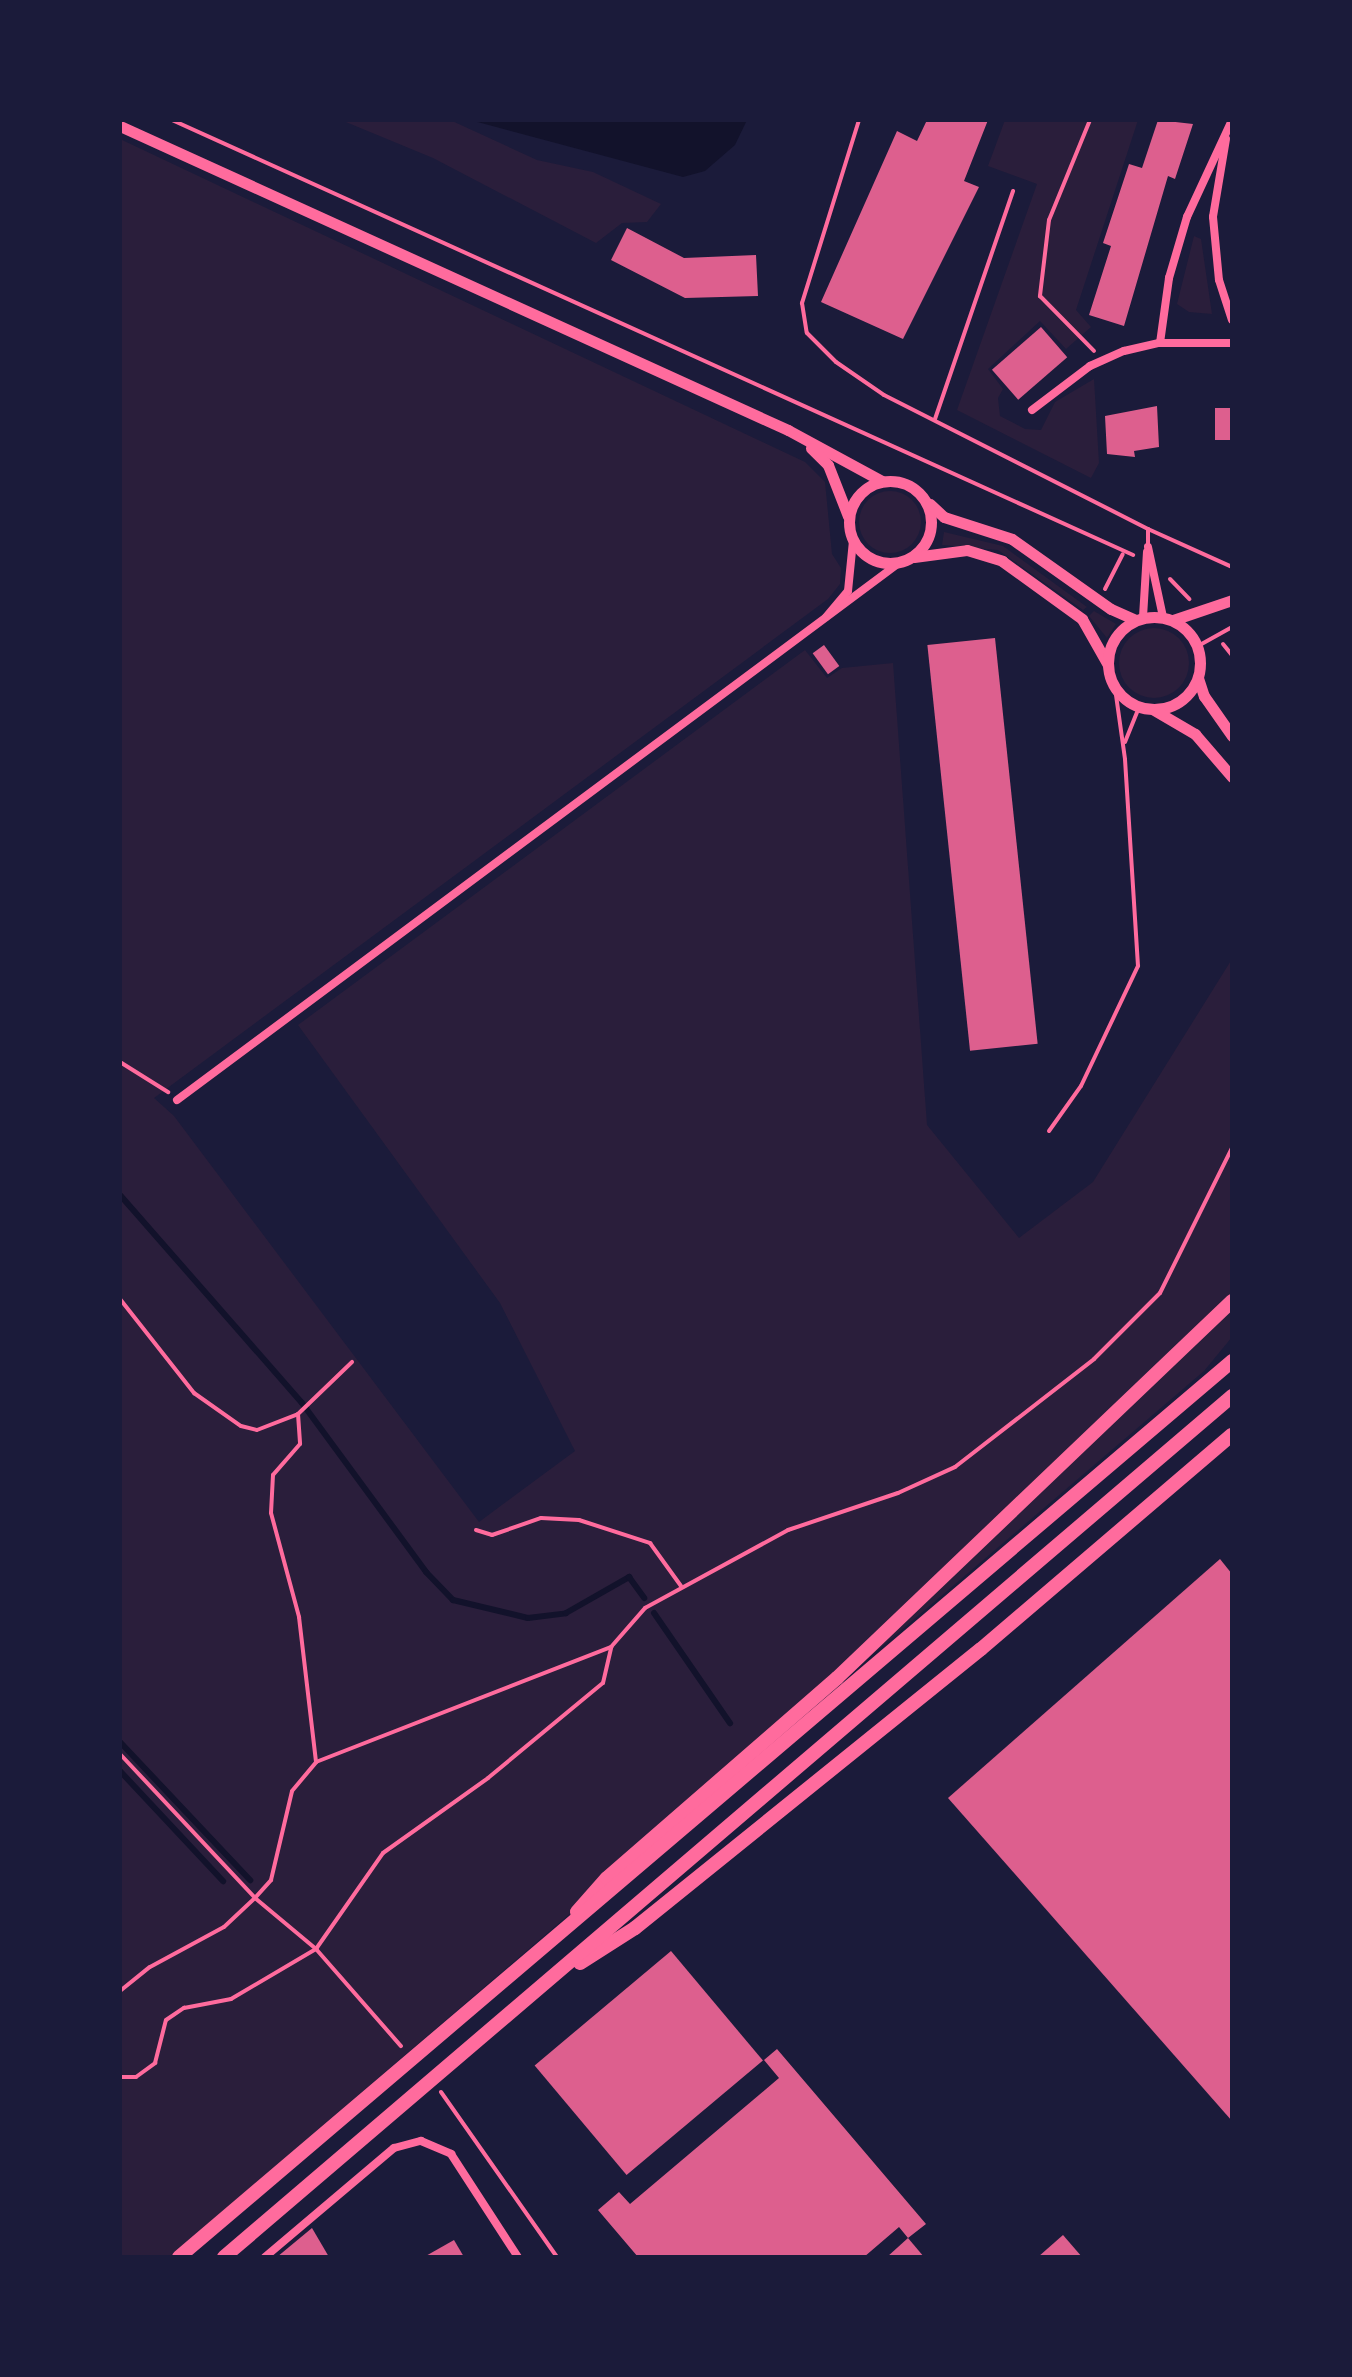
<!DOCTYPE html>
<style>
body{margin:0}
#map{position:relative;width:1352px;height:2377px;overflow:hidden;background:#1b1b3a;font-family:Overpass,sans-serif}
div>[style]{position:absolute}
.green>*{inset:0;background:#2a1e3b}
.round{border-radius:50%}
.water>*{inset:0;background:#12122b}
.stream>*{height:6px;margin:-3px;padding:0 3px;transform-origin:3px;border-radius:3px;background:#12122b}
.building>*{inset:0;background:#dd5f8e;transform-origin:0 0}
.path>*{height:4px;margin:-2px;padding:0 2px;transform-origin:2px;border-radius:2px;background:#ff6b9d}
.service>*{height:4px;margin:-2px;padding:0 2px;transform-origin:2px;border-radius:2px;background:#ff6b9d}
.minor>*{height:8px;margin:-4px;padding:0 4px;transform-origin:4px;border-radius:4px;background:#ff6b9d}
.tertiary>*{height:11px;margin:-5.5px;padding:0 5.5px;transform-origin:5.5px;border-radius:5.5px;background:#ff6b9d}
.tertiary>.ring{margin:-5.5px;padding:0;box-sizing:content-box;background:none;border:11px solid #ff6b9d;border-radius:50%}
.trunk>*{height:14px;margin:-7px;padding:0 7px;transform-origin:7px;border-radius:7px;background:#ff6b9d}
span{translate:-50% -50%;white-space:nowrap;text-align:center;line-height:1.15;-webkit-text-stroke:7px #1b1b3a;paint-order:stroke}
.frame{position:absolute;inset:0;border:122px solid #1b1b3a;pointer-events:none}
</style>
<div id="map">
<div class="green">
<i style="clip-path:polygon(341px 120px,450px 120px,537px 160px,593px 172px,661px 204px,647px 222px,622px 223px,596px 243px,433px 158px)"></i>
<i style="clip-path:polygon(1005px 120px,1138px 120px,1076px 310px,1091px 327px,1066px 349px,1040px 321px,988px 369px,1003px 389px,998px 398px,1000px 416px,1025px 429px,1041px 430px,1055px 402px,1094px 379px,1099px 463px,1091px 478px,957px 410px,1037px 184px,988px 166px)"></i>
<i style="clip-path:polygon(120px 139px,805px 462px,825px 482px,832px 554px,841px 568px,840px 584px,828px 599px,154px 1098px,174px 1116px,479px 1522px,575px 1451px,500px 1303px,298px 1025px,805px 650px,827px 678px,842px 668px,893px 663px,927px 1125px,1019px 1238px,1093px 1182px,1232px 959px,1232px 1337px,1204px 1371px,169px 2257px,120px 2257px)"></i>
<i style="clip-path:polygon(1194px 236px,1201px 239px,1212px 314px,1189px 312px,1177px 304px)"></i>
<i class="round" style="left:859px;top:491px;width:62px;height:62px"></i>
<i style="clip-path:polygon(944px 532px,1003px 546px,1087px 607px,1083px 610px,998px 550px,942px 545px)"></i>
<i style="clip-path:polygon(1094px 611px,1116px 624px,1107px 638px,1089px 616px)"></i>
<i class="round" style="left:1119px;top:628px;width:70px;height:70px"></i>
</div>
<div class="water">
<i style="clip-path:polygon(470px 120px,747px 120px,735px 145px,705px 171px,683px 177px)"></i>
</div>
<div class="stream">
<i style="left:120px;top:1195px;width:276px;rotate:48.8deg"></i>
<i style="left:302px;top:1403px;width:210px;rotate:53.7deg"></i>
<i style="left:426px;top:1572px;width:39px;rotate:46deg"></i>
<i style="left:453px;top:1600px;width:77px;rotate:13.5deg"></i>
<i style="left:528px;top:1618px;width:38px;rotate:-7deg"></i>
<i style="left:566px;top:1613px;width:73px;rotate:-29.7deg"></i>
<i style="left:629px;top:1577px;width:26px;rotate:54deg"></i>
<i style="left:654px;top:1613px;width:134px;rotate:55.4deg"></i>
<i style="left:120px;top:1742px;width:190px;rotate:46.7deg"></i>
<i style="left:120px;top:1771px;width:151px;rotate:46.9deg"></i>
</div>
<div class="building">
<i style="clip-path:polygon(927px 120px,988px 120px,964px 181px,979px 187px,903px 339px,821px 302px,897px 131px,917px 141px)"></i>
<i style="clip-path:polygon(1158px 120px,1193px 124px,1175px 179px,1168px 176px,1124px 326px,1089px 315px,1111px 246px,1103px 243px,1129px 164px,1142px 168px)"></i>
<i style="clip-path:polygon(627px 228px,684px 258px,756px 255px,758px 296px,685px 298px,611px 260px)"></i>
<i style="left:1041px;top:327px;width:40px;height:65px;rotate:49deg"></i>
<i style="clip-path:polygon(1157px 406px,1159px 447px,1134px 451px,1135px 457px,1107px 454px,1105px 416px)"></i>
<i style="left:1215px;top:408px;width:17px;height:32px"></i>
<i style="left:995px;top:638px;width:408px;height:68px;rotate:84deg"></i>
<i style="left:824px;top:645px;width:26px;height:14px;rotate:54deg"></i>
<i style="clip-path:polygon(1220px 1559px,1232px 1574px,1232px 2121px,948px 1798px)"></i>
<i style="left:671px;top:1951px;width:143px;height:178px;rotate:50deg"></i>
<i style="clip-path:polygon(777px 2049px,926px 2224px,908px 2238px,899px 2227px,864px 2257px,638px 2257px,598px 2210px,619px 2192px,630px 2204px,779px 2078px,764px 2060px)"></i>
<i style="clip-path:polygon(312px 2228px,329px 2257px,277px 2257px)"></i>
<i style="clip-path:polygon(1063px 2235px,1082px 2257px,1038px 2257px)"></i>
<i style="clip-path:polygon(908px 2238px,924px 2257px,887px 2257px)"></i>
<i style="clip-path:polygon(454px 2240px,464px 2257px,424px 2257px)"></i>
</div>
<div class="path">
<i style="left:172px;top:120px;width:1055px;rotate:24.35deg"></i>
<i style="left:1090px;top:120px;width:108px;rotate:112.3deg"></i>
<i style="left:1049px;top:220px;width:77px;rotate:96.8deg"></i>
<i style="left:1040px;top:296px;width:77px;rotate:45.5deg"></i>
<i style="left:1170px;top:579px;width:28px;rotate:46deg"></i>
<i style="left:1105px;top:589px;width:39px;rotate:-63deg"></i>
<i style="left:1223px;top:644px;width:14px;rotate:51deg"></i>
<i style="left:120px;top:1062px;width:57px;rotate:32deg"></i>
<i style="left:120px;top:1299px;width:120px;rotate:51.8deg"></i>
<i style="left:194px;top:1393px;width:57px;rotate:35.1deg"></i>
<i style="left:241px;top:1426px;width:16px;rotate:14deg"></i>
<i style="left:257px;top:1430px;width:44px;rotate:-21.3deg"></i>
<i style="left:298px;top:1414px;width:75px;rotate:-43.9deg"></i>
<i style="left:298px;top:1414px;width:30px;rotate:86deg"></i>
<i style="left:300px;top:1444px;width:41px;rotate:131.1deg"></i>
<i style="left:273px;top:1475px;width:38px;rotate:93deg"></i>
<i style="left:271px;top:1513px;width:108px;rotate:74.9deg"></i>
<i style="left:299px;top:1617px;width:146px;rotate:83.3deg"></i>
<i style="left:476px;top:1530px;width:17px;rotate:17deg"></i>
<i style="left:492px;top:1535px;width:52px;rotate:-19.1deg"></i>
<i style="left:541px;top:1518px;width:38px;rotate:3deg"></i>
<i style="left:579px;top:1520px;width:75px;rotate:17.9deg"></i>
<i style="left:650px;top:1543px;width:53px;rotate:54.2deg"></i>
<i style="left:120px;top:1754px;width:197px;rotate:46.8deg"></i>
<i style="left:255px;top:1898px;width:80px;rotate:39.9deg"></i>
<i style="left:316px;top:1949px;width:129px;rotate:48.8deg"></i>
<i style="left:120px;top:1991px;width:38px;rotate:-39deg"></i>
<i style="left:150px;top:1967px;width:84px;rotate:-28.4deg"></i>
<i style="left:224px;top:1927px;width:42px;rotate:-43.1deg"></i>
<i style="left:255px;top:1898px;width:24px;rotate:-48deg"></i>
<i style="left:271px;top:1880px;width:91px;rotate:-76.7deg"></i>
<i style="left:292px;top:1791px;width:38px;rotate:-50deg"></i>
<i style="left:316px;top:1762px;width:317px;rotate:-21.3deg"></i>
<i style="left:120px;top:2077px;width:16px"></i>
<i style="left:136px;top:2077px;width:24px;rotate:-36deg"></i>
<i style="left:155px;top:2063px;width:44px;rotate:-75.7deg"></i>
<i style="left:166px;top:2020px;width:22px;rotate:-34deg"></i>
<i style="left:184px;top:2008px;width:48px;rotate:-10.8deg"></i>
<i style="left:231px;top:1999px;width:99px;rotate:-30.5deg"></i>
<i style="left:316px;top:1949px;width:117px;rotate:-55.1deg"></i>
<i style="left:383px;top:1853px;width:129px;rotate:-35.5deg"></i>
<i style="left:488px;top:1778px;width:149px;rotate:-39.6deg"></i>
<i style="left:603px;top:1683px;width:37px;rotate:-77deg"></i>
<i style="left:611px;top:1647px;width:52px;rotate:-48.9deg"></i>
<i style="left:645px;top:1608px;width:163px;rotate:-28.6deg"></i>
<i style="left:788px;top:1530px;width:116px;rotate:-18.6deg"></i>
<i style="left:898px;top:1493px;width:63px;rotate:-24.5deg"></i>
<i style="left:955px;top:1467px;width:176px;rotate:-37.8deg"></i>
<i style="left:1094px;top:1359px;width:93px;rotate:-45deg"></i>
<i style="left:1160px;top:1293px;width:162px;rotate:-63.6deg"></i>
<i style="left:441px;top:2092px;width:202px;rotate:54.9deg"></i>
</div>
<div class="service">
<i style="left:859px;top:120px;width:192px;rotate:107.3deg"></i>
<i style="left:802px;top:303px;width:30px;rotate:81deg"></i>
<i style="left:807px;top:333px;width:41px;rotate:45deg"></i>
<i style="left:836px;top:362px;width:58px;rotate:34.5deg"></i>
<i style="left:884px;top:395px;width:296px;rotate:26.9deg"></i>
<i style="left:1148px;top:529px;width:18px;rotate:90deg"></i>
<i style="left:935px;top:419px;width:241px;rotate:-71.1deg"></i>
<i style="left:1148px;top:529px;width:92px;rotate:24.3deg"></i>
<i style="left:1198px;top:646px;width:39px;rotate:-29deg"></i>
<i style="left:1125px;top:742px;width:38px;rotate:-68deg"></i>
<i style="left:1049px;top:1131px;width:55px;rotate:-54.6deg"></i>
<i style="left:1081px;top:1086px;width:133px;rotate:-64.6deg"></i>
<i style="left:1138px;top:966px;width:207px;rotate:-93.6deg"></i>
<i style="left:1125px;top:759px;width:72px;rotate:-98deg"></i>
</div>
<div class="minor">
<i style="left:1226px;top:139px;width:79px;rotate:99.5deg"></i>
<i style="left:1213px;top:217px;width:63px;rotate:84.6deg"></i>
<i style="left:1219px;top:280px;width:42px;rotate:72deg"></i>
<i style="left:1160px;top:343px;width:66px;rotate:-82.1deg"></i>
<i style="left:1169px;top:278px;width:64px;rotate:-73.6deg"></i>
<i style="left:1187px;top:217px;width:107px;rotate:-65.1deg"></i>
<i style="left:1032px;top:410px;width:73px;rotate:-37.2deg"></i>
<i style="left:1090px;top:366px;width:37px;rotate:-24deg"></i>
<i style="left:1124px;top:351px;width:37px;rotate:-13deg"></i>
<i style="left:1160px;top:343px;width:72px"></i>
<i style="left:1148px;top:547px;width:72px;rotate:77.9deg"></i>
<i style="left:826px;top:617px;width:34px;rotate:-50deg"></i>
<i style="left:848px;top:591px;width:50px;rotate:-84.3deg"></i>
<i style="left:1143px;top:617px;width:65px;rotate:-86.5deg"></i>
<i style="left:177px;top:1100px;width:900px;rotate:-36.64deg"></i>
<i style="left:265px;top:2257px;width:169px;rotate:-40.2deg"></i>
<i style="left:394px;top:2148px;width:28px;rotate:-15deg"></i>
<i style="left:421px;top:2141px;width:33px;rotate:23deg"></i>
<i style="left:451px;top:2154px;width:123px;rotate:57deg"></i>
</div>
<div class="tertiary">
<i style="left:120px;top:126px;width:734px;rotate:24.47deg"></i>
<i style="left:788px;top:430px;width:107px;rotate:28.5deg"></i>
<i style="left:811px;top:448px;width:24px;rotate:45deg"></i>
<i style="left:828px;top:465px;width:55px;rotate:68.6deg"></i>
<i class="ring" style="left:849px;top:481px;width:71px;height:71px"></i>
<i style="left:930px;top:504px;width:19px;rotate:43deg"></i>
<i style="left:944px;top:517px;width:71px;rotate:17.9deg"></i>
<i style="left:1012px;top:539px;width:121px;rotate:35.3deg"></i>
<i style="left:1111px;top:609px;width:27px;rotate:24deg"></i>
<i style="left:914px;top:557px;width:53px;rotate:-7.5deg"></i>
<i style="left:967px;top:550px;width:37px;rotate:17deg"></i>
<i style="left:1002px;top:561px;width:99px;rotate:35.9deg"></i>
<i style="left:1082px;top:619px;width:53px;rotate:60.5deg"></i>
<i class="ring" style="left:1108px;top:617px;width:81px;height:81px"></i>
<i style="left:1173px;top:620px;width:62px;rotate:-18.7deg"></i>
<i style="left:1198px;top:678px;width:19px;rotate:72deg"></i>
<i style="left:1204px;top:696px;width:49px;rotate:55deg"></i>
<i style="left:1154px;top:710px;width:48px;rotate:30.3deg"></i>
<i style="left:1195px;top:734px;width:57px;rotate:49.3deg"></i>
</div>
<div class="trunk">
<i style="left:577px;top:1912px;width:45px;rotate:-48.6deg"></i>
<i style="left:607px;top:1878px;width:305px;rotate:-41deg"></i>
<i style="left:837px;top:1678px;width:546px;rotate:-43.66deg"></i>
<i style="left:580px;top:1963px;width:65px;rotate:-32.5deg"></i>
<i style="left:635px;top:1928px;width:444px;rotate:-38.9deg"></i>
<i style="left:981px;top:1649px;width:330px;rotate:-40.5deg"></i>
<i style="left:179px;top:2257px;width:1383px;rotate:-40.39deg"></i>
<i style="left:224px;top:2257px;width:1326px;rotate:-40.5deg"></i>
</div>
<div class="frame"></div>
</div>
